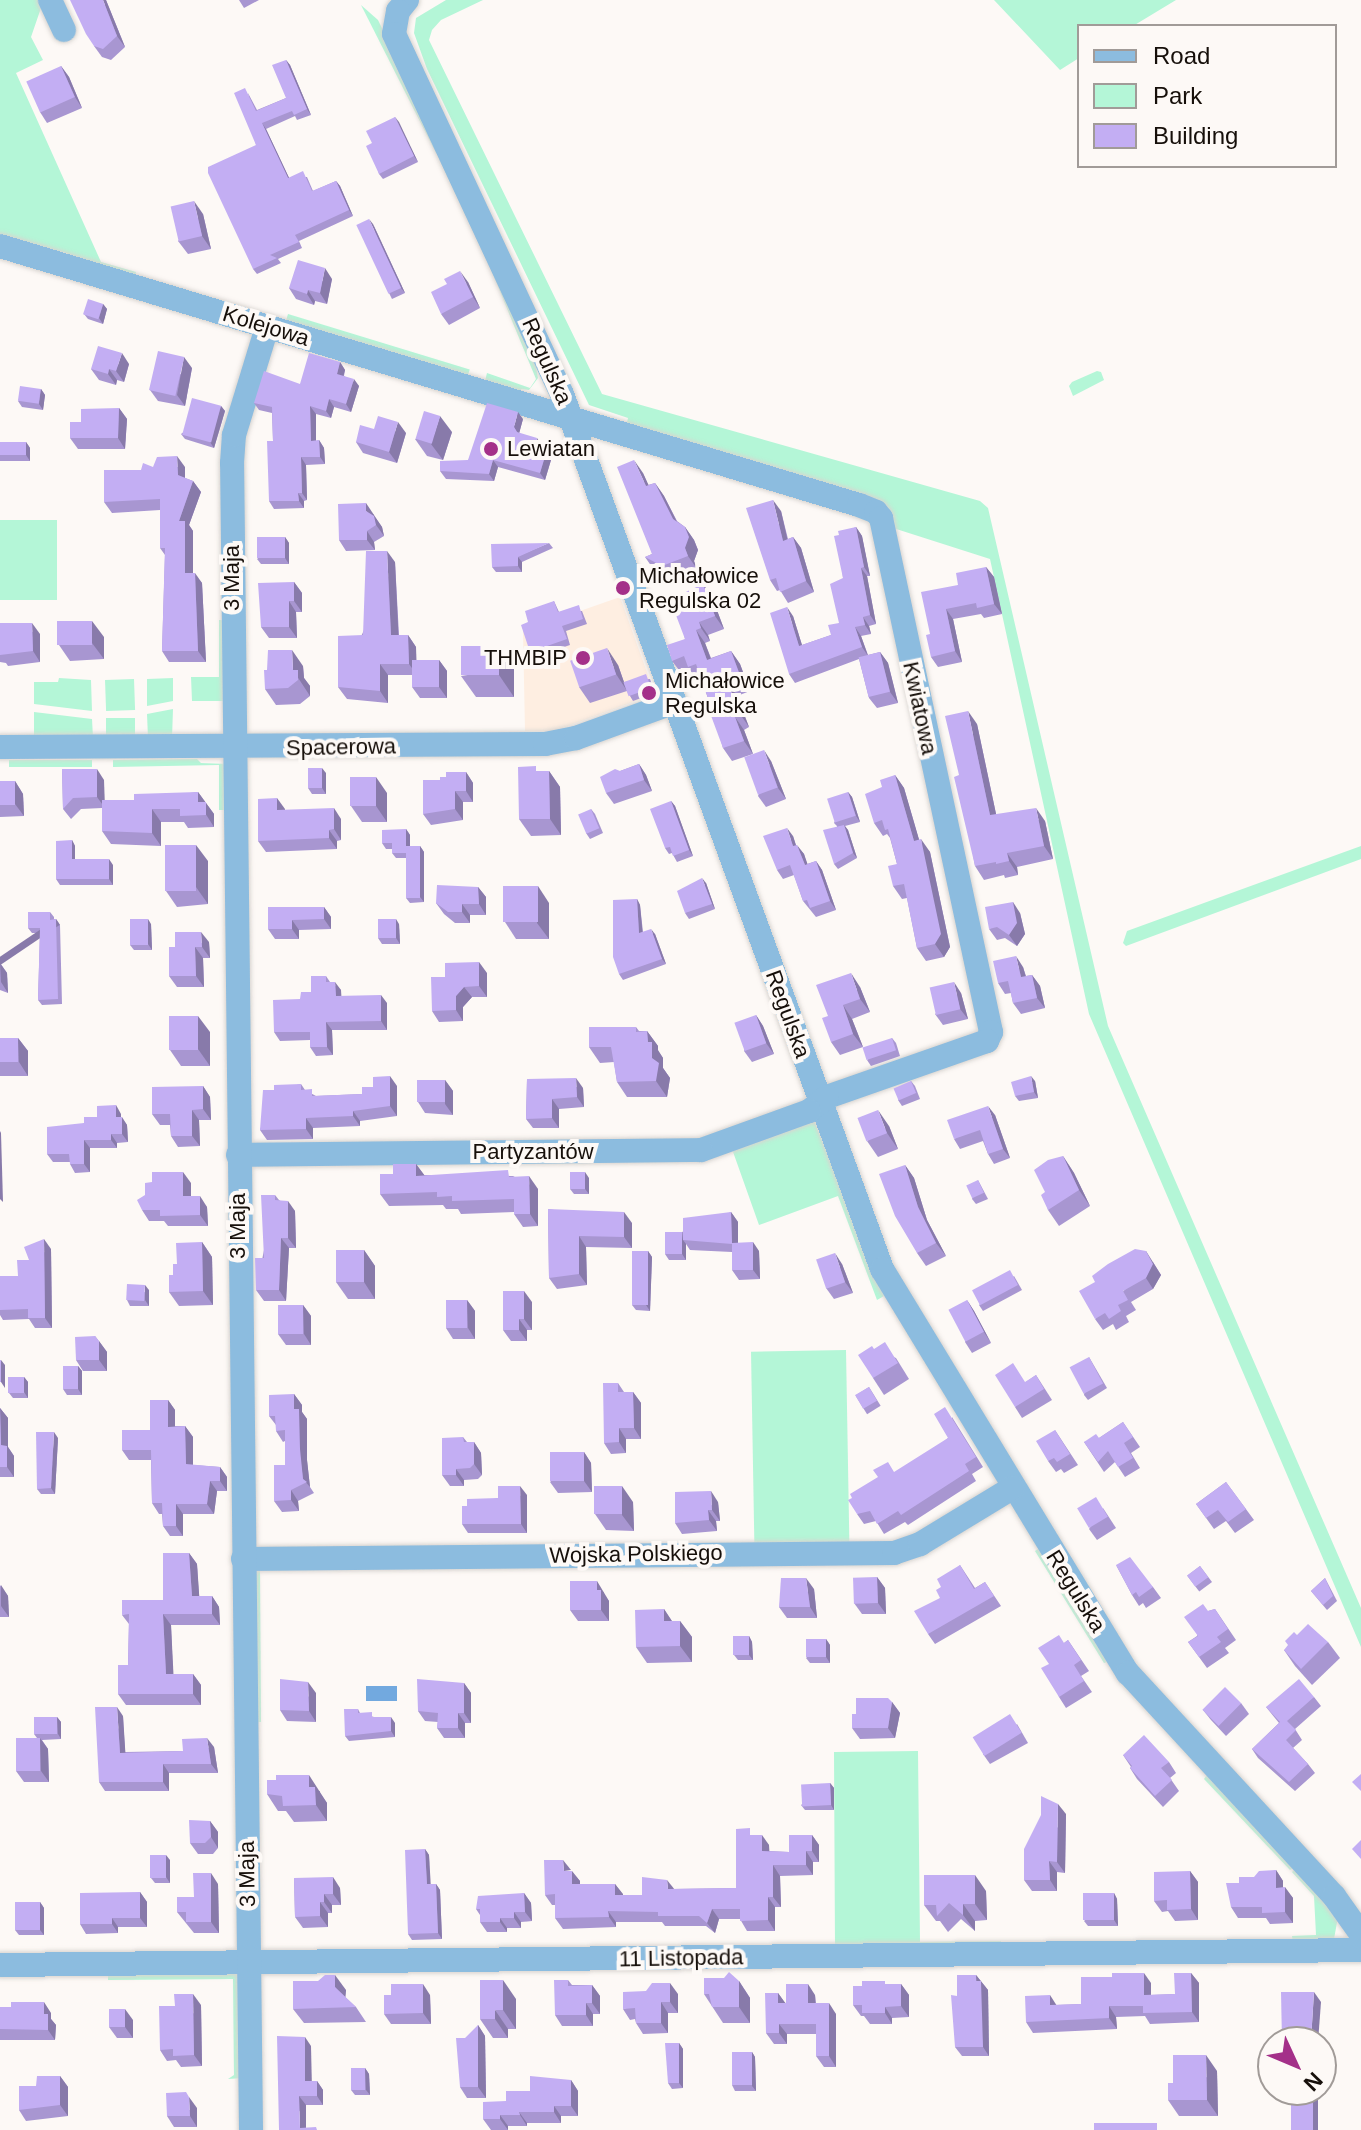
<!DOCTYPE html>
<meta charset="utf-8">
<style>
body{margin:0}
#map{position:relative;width:1361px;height:2130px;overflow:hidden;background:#fdf9f6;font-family:Helvetica,sans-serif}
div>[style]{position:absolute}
.built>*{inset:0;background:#feeee1}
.green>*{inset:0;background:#b4f6d7;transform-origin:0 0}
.water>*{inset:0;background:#72a9df;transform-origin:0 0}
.roads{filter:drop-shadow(0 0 2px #d8d4d0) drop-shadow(0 0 2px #d8d4d0)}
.minor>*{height:24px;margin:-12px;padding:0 12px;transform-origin:12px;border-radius:12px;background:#8cbcdf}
.wall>*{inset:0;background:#a896d1;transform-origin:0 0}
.shaded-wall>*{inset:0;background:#887aaa;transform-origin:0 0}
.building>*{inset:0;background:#c3aef3;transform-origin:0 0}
.dots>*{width:22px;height:22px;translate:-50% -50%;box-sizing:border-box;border:4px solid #fdf9f6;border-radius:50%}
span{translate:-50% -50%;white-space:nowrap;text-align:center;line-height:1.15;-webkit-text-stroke:8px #fdf9f6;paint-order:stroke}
.street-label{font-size:22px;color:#160f0a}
.poi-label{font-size:22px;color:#160f0a}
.left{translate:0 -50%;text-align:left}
.right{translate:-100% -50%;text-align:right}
.legend{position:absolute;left:1077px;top:24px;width:260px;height:144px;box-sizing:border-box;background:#fdf9f6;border:2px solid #a19b98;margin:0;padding:10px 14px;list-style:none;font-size:24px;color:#160f0a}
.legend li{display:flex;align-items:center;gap:16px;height:40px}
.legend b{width:40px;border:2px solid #a19b98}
.north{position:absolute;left:1257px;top:2026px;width:80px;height:80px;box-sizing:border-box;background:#fdf9f6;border:2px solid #a19b98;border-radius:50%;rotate:134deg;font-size:22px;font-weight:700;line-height:32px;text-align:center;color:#160f0a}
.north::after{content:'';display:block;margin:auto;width:28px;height:36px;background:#a43089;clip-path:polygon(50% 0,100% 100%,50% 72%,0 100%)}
</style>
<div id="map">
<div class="built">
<i style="clip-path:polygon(620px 597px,652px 686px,642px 691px,644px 698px,554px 731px,525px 731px,523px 631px)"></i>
</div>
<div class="green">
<i style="clip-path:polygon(0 0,38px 0,41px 8px,31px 37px,43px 60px,16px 73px,101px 262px,136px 272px,134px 278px,63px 252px,0 238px)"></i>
<i style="clip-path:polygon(446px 0,483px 0,441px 20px,432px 30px,429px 40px,602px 394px,980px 501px,988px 508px,1108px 1026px,1361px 1608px,1361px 1647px,1089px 1014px,990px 559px,890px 527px,626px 426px,628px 418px,589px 405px,427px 69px,414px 33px,416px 18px)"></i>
<i style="clip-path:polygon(994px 0,1176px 0,1133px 26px,1079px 26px,1079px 58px,1060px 70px)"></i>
<i style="clip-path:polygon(361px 5px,378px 20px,441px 150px,436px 153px)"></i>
<i style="clip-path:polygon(446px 161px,541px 364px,536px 367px,538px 378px,529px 390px,521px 389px,520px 394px,485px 381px,487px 373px,530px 388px,536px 379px,485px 255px,441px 163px)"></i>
<i style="left:288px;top:314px;width:190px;height:7px;rotate:17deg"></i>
<i style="clip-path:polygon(1097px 371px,1101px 372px,1104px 380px,1073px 396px,1069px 386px,1072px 382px)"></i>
<i style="left:57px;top:520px;width:80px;height:57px;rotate:90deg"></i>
<i style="clip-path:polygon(219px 620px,226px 620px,226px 701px,192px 701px,191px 677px,219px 677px)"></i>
<i style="clip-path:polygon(59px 678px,91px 680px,92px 711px,34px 704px,34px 682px,58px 682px)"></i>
<i style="clip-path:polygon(173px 678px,173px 701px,147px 706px,147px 679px)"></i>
<i style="left:134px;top:679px;width:31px;height:29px;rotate:88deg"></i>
<i style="clip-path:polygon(173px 709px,172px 738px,148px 738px,147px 714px)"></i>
<i style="clip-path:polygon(34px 712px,92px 719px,93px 738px,34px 739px)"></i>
<i style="left:135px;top:718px;width:17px;height:29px;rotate:90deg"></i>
<i style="clip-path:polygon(197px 759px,201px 763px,228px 764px,228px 810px,219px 810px,219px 765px,113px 767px,113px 760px)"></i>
<i style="left:92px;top:760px;width:7px;height:83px;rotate:90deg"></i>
<i style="clip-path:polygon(1361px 846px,1361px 859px,1126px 946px,1123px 943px,1127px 931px)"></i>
<i style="clip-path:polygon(813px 1118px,884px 1296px,877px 1300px,838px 1196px,759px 1225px,732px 1149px)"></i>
<i style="left:846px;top:1350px;width:192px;height:95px;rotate:89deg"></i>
<i style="clip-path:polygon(1038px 1549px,1107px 1662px,1104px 1663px,1035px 1551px)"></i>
<i style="clip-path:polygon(260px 1570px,261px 1722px,256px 1722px,256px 1571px)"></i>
<i style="clip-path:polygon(918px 1751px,920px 1942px,1001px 1941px,1001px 1948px,835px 1948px,834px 1752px)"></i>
<i style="clip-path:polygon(1207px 1775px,1293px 1868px,1290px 1870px,1204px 1779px)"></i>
<i style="clip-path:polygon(1297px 1867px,1338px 1917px,1334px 1939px,1293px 1943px,1292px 1936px,1316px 1935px,1314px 1896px,1292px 1872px)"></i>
<i style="clip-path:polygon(238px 1974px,243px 2078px,228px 2079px,234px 2075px,233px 1979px,108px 1980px,108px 1975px)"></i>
</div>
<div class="water">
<i style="left:397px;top:1686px;width:15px;height:31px;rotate:90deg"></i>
</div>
<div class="roads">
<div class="minor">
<i style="left:50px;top:0;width:33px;rotate:65deg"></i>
<i style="left:407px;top:0;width:14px;rotate:129deg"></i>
<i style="left:398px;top:11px;width:23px;rotate:100deg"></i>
<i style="left:394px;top:34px;width:397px;rotate:65deg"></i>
<i style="left:562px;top:394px;width:932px;rotate:69.91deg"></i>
<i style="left:882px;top:1269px;width:473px;rotate:58.7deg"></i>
<i style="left:1128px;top:1673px;width:304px;rotate:47.3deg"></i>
<i style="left:1334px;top:1896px;width:47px;rotate:54.6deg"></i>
<i style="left:0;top:246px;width:897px;rotate:16.78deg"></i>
<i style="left:859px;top:505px;width:18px;rotate:22deg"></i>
<i style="left:876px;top:512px;width:8px;rotate:50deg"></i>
<i style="left:881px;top:518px;width:526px;rotate:77.92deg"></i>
<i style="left:991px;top:1032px;width:10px;rotate:114deg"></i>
<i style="left:987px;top:1041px;width:170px;rotate:160.7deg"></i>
<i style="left:827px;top:1097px;width:23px;rotate:142deg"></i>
<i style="left:809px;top:1111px;width:115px;rotate:160.1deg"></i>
<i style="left:701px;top:1150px;width:463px;rotate:179.4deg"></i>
<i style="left:0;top:747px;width:545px;rotate:-0.32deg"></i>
<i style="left:545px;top:744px;width:32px;rotate:-11deg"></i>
<i style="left:576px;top:738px;width:105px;rotate:-20deg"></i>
<i style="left:243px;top:1559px;width:651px;rotate:-0.53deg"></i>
<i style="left:894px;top:1553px;width:28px;rotate:-19deg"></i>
<i style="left:920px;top:1544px;width:108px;rotate:-31.3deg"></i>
<i style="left:0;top:1965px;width:1361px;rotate:-0.63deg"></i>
<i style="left:251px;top:2130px;width:1667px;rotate:-90.65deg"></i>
<i style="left:232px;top:463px;width:28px;rotate:-86deg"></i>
<i style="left:234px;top:435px;width:113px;rotate:-73deg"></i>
</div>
</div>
<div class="wall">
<i style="clip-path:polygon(106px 0,125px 47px,111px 60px,102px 57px,94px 46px)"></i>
<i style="clip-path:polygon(239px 0,259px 0,244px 8px)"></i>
<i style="clip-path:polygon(286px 60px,290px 65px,311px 115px,297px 120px,295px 116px,266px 129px,289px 178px,307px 177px,313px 191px,336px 181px,340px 186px,353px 216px,299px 241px,302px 248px,278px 259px,281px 263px,257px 274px,253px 269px,256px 145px,248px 93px,257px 110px,286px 98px)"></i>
<i style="clip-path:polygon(61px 66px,69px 77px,82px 108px,47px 123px,40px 112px)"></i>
<i style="clip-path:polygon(395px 117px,418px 162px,383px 179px,379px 174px,372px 143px)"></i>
<i style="clip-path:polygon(203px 214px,211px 249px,188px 254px,178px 241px)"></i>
<i style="clip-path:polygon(373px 224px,405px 293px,392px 299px,389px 293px)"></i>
<i style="clip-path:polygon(332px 279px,327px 304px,315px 301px,314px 305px,296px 299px,289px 288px)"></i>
<i style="clip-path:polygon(468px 282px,480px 308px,449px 325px,441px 314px)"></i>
<i style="clip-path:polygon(103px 304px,107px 309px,103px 324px,88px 319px,84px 314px)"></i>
<i style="clip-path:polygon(340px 362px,345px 370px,344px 376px,359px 386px,351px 412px,334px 407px,331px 418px,316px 414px,316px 441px,319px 440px,324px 448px,325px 464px,306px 465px,307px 500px,304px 501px,304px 508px,274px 509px,269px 501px,273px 441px,272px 413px,259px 410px,254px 403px,300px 384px)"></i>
<i style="clip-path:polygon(129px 364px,124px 382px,117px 380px,116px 385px,99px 380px,91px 369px)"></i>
<i style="clip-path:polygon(192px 368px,185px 406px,158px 401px,150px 390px)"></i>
<i style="clip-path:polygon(41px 389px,45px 395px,43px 410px,22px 407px,18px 401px)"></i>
<i style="clip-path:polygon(221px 406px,225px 411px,214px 448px,185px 439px,181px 434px)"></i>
<i style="clip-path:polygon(119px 408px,127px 419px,125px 449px,78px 449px,70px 438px,81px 422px)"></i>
<i style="clip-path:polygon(523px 419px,519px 433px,542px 446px,541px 451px,551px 460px,545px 480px,498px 467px,494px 481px,446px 479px,440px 471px,468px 460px)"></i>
<i style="clip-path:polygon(374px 429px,406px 433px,397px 463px,363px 453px,356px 442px)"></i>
<i style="clip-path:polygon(452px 432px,443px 460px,427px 456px,415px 439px)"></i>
<i style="clip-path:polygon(0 442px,26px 442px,30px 448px,30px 461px,0 461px)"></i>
<i style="clip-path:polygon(153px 467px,185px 467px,185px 478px,193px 481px,201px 492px,189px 525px,193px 531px,193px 573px,202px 583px,206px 662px,169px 662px,162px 651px,165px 555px,160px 548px,160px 510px,112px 513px,104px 502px,141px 470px)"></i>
<i style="clip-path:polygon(643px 473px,648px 485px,655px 483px,664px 496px,677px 521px,685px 527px,694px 540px,698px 550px,694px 561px,697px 569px,671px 579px,654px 570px,645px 557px,652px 554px)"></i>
<i style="clip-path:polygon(781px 511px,788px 539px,793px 537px,801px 548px,814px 592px,788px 603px,780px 590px,777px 591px,770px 580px)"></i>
<i style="clip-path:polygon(374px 514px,374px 516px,382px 527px,384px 536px,374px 542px,375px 550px,346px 551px,339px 540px)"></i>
<i style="clip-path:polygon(856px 527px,862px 536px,870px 576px,867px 576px,876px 624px,869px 626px,871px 634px,861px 636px,868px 655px,880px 652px,888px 663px,898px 703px,877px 708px,869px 698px,859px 659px,795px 683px,789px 674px,793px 616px,802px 645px,831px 635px,839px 623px,843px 578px,839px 535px)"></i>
<i style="clip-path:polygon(285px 537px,289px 543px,289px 564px,261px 564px,257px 559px)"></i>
<i style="clip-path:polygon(549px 543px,553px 548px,522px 562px,522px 572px,496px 572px,492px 567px)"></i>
<i style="clip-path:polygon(395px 562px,399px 635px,408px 635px,416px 647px,416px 660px,439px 660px,447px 671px,447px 698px,420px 698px,412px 687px,412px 675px,388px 675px,388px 703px,347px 699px,338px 687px)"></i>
<i style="clip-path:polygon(986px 567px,994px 577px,1002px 614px,984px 618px,981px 614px,953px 619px,962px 662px,938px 667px,931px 657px,930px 634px,958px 585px)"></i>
<i style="clip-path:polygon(294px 582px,302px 593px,302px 612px,296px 612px,297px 638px,269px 638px,261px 627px)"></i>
<i style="clip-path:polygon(703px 584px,712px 597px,724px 629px,708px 635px,710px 641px,705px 643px,711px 658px,731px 651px,740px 664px,750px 691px,737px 696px,749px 727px,744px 730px,753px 754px,732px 761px,723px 748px,713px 712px,701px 679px,697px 680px,690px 670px,682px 674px,672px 661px,685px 639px,679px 609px)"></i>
<i style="clip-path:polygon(554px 601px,559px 612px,582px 611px,587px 624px,566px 631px,570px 645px,534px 657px,530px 652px,528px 622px)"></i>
<i style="clip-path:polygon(0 623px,40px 634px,40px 662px,8px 666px,6px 663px,0 662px)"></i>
<i style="clip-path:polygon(104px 637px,104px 659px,70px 661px,59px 645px)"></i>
<i style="clip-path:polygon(618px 665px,624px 682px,650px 679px,655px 693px,633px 701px,627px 691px,590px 703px,579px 687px)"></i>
<i style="clip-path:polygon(303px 666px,304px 678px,310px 686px,310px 696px,300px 704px,276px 705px,265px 689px)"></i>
<i style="clip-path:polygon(514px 668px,514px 697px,476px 697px,461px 676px)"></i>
<i style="clip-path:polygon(977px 724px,996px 814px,1045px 821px,1053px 859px,1017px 867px,1018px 875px,1005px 878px,1004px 875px,984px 880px,975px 866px,959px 775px)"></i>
<i style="clip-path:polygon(771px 761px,786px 799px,766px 807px,758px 796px)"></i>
<i style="clip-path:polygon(639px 764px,646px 775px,652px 791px,614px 804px,606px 793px,620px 771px)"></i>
<i style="clip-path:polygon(62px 769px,104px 780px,104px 800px,134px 800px,198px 792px,214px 814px,214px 827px,188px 828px,184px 822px,161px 822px,161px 846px,111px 844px,102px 831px,102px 808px,81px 809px,71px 819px,63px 809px)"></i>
<i style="clip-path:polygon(539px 771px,549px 771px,560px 787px,561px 835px,531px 836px,519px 819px)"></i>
<i style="clip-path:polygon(466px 772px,473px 783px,473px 802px,463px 802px,463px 820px,431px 825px,423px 814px,440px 780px,446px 777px)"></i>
<i style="clip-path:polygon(326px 773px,326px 794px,312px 794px,308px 788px)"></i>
<i style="clip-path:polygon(895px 775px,904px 788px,919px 840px,930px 852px,950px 947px,944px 957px,926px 961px,917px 948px,907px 898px,902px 899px,893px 886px,897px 864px,890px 838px,887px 834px,883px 836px,874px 823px,882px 787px)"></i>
<i style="clip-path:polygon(0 781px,15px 781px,23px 794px,24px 816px,0 817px)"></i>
<i style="clip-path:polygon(848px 792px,852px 797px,860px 822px,845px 826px,848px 830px,857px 858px,838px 869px,834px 864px,837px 826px,834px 823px)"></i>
<i style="clip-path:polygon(387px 793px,387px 822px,362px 822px,351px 806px)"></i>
<i style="clip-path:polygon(671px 801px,675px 806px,693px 856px,677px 862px,672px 853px,669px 854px,665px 848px)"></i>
<i style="clip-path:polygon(591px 809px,595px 814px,603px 833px,590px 839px,586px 833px)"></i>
<i style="clip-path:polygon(285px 810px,341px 819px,341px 840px,337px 841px,337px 849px,266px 852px,258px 841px)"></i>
<i style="clip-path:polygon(406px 829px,410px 835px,410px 846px,420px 846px,424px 852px,424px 902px,410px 903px,406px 898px,406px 858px,396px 858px,392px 853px,392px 849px,386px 849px,382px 843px)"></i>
<i style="clip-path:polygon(793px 836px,796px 845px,804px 854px,807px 864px,816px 861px,822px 870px,836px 910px,816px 917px,803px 901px,794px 875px,783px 879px,777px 870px)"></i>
<i style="clip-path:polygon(72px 840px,75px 846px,75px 859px,113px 865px,113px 885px,60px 885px,56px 879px)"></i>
<i style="clip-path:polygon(208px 861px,208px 904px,177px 907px,166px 891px)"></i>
<i style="clip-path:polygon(706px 883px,715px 909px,689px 919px,685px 913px)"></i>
<i style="clip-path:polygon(478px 887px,486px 897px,486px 915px,470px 915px,470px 923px,455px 923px,444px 914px,436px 903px)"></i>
<i style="clip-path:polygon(637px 899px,640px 905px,643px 932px,655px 934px,666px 964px,623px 980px,619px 974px)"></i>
<i style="clip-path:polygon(549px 903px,549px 939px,516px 939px,505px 922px)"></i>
<i style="clip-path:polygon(324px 907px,331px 917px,331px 929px,299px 930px,299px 939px,275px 939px,268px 929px)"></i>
<i style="clip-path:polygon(50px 912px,54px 917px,54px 919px,56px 919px,60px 925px,62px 1004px,42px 1005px,38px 1000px,40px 933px,32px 933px,28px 928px)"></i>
<i style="clip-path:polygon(1020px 913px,1025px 934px,1017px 946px,1005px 938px,997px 940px,989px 929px)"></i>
<i style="clip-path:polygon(151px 924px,152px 950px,134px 950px,130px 945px)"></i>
<i style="clip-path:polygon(399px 924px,400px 944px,382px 944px,378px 938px)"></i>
<i style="clip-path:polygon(209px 942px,210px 958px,203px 958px,204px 987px,177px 987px,169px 976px,175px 947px)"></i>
<i style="clip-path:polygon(0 963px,7px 973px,8px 993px,0 990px)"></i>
<i style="clip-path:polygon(1023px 967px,1026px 976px,1032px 975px,1040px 986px,1045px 1008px,1021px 1014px,1013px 1003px,1011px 993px,1005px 994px,998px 983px)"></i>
<i style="clip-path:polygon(487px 973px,487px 997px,472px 997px,463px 1007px,463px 1021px,439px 1022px,432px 1011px,445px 977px)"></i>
<i style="clip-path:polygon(326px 976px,330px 982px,341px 990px,341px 996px,387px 1003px,387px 1030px,332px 1030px,333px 1055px,316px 1056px,310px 1047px,310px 1040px,280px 1041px,274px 1032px,300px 999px,311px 992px)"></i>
<i style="clip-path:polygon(860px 987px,870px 1012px,852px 1019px,863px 1047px,840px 1055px,831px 1042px,828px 1016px)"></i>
<i style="clip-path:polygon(961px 993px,968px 1019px,943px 1025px,935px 1014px)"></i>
<i style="clip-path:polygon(756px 1015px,763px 1026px,774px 1054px,752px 1062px,744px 1051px)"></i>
<i style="clip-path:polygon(636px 1027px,639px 1031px,647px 1031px,658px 1046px,658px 1051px,663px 1058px,663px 1068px,670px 1078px,667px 1097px,627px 1097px,617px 1082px,614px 1062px,600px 1063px,589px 1047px)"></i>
<i style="clip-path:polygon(210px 1032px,210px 1066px,181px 1066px,170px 1050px)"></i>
<i style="clip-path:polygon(0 1038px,18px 1038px,28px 1051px,28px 1076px,0 1076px)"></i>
<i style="clip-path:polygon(892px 1038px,896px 1043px,900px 1056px,871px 1066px,867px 1060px)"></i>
<i style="clip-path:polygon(527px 1079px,583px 1088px,584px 1107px,559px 1109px,559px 1128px,533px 1128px,526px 1119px)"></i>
<i style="clip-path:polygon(445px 1080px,453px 1091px,453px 1115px,425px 1113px,418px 1102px)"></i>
<i style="clip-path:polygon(911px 1081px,915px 1086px,920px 1099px,902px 1106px,898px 1100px)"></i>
<i style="clip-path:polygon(1035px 1081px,1038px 1098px,1019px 1101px,1015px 1096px)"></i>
<i style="clip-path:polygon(301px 1084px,305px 1090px,316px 1096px,362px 1094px,397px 1086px,397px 1116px,360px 1121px,360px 1126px,313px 1128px,313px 1139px,267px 1140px,260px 1130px,274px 1090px)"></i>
<i style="clip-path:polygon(203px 1086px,210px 1097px,211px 1120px,199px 1120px,200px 1146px,178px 1147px,171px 1136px,170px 1125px,160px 1125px,152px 1114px)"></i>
<i style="clip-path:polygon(121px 1114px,121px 1117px,127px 1125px,128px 1142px,117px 1143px,117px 1148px,90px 1148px,90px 1172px,75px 1173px,70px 1164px,70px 1162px,53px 1162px,47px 1154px,84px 1123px,97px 1117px)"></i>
<i style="clip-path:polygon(995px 1115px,1010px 1158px,994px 1164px,988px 1154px,983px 1141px,960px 1149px,954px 1139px)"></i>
<i style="clip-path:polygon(889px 1126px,898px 1149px,878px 1157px,867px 1141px)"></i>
<i style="clip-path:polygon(1063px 1156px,1074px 1173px,1090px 1206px,1059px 1226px,1048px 1210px,1045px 1192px)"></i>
<i style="clip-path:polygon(416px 1164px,424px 1175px,513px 1176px,538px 1189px,538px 1226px,523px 1227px,514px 1214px,514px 1212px,461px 1214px,458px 1209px,446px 1209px,443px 1205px,389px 1206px,380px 1194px,393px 1174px)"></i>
<i style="clip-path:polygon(905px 1165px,914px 1178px,927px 1220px,946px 1256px,926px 1266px,917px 1253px)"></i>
<i style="clip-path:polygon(589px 1178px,589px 1194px,574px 1194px,570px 1189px)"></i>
<i style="clip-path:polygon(978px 1180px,988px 1199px,976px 1204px,972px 1199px)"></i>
<i style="clip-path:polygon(191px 1183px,191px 1196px,207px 1207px,208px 1226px,168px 1226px,164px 1221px,149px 1221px,142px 1210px)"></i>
<i style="clip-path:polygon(275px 1195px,279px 1200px,295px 1211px,296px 1248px,289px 1248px,286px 1301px,264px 1301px,256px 1290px)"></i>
<i style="clip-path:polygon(548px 1209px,632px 1223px,632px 1248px,586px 1247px,587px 1285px,557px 1289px,549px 1278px)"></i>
<i style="clip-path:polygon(731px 1212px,738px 1222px,738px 1243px,759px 1251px,760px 1279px,739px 1280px,732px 1270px,732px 1252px,690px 1250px,686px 1244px,686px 1260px,669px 1260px,665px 1254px,682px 1232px)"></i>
<i style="clip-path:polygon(202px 1242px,212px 1257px,213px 1305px,179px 1306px,169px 1292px,173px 1275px,177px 1264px)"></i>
<i style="clip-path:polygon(51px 1249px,52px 1328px,35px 1328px,29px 1319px,3px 1320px,0 1315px,0 1276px,18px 1276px,29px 1260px)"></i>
<i style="clip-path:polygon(364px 1250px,375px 1266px,375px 1299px,348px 1299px,336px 1282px)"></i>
<i style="clip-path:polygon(648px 1251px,652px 1257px,650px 1311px,636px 1310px,632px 1305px)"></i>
<i style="clip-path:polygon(1153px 1262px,1161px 1275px,1153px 1289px,1131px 1302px,1136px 1310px,1126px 1316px,1129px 1322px,1116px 1330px,1113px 1324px,1103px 1330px,1095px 1319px)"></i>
<i style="clip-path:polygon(842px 1264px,853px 1293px,834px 1299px,826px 1288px)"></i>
<i style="clip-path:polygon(1014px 1276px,1022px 1290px,983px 1311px,979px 1305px)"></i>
<i style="clip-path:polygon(149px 1290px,149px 1306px,130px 1306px,127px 1300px)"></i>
<i style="clip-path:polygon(467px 1300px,475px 1311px,475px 1339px,453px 1339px,446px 1328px)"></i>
<i style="clip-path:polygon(967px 1300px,974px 1311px,991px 1343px,972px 1353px,965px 1342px)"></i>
<i style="clip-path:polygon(532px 1302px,532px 1330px,527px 1330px,527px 1341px,511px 1341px,503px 1330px)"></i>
<i style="clip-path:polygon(303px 1305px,311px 1316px,311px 1345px,286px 1345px,278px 1334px)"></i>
<i style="clip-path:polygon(95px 1336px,107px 1352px,107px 1371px,83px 1371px,76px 1360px)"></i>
<i style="clip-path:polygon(874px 1349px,896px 1358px,909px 1379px,884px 1395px,873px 1378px)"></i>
<i style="clip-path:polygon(1089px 1357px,1107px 1388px,1088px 1400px,1084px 1395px)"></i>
<i style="clip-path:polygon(78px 1366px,82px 1371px,82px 1395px,67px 1395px,63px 1389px)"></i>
<i style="clip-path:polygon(1036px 1375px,1052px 1400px,1022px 1418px,1015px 1407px,1026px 1382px)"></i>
<i style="clip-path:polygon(24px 1377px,28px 1382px,28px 1398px,13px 1398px,9px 1393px)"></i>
<i style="clip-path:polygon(618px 1383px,624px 1392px,633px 1392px,641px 1403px,641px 1439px,626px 1439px,626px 1453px,611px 1454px,604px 1443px)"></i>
<i style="left:869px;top:1387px;width:22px;height:16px;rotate:58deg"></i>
<i style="clip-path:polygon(294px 1394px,302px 1405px,302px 1412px,307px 1419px,307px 1460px,310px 1487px,314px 1493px,298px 1501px,299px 1511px,282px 1512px,274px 1501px,285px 1465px,285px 1441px,283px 1442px,276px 1431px,276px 1425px,269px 1416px)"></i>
<i style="clip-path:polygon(168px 1400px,175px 1410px,175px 1426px,185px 1426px,193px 1437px,193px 1465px,220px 1467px,227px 1477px,227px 1491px,217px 1491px,214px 1514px,183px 1514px,183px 1536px,170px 1536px,163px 1526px,162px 1514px,159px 1514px,152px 1503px,151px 1460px,129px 1460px,122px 1450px,150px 1430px)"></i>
<i style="clip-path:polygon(0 1408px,8px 1418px,8px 1447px,14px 1456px,14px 1477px,0 1477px)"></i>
<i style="clip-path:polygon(952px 1417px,983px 1467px,972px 1474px,976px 1481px,908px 1525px,905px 1522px,884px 1534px,876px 1521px,864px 1524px,857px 1514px,948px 1438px)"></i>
<i style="clip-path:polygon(1123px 1422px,1140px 1447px,1131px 1453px,1140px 1468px,1125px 1477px,1115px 1462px,1104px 1472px,1084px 1442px,1099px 1438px)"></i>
<i style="clip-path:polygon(1055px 1430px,1078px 1465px,1064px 1473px,1061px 1469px,1056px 1472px,1048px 1461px)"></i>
<i style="clip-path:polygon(463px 1437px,467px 1442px,474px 1442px,481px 1453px,482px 1475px,478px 1479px,464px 1480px,464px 1486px,450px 1486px,442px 1475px)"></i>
<i style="clip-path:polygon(58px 1438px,55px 1494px,41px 1494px,37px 1489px)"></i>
<i style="clip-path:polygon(584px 1452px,591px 1463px,592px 1492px,558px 1493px,550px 1482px)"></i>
<i style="clip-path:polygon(1226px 1482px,1254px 1520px,1235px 1533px,1226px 1521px,1214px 1529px,1196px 1504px)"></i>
<i style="clip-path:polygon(527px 1495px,527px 1533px,468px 1533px,462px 1524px,467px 1506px,498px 1498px)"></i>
<i style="clip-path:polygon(633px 1502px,634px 1531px,606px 1530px,595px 1514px)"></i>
<i style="clip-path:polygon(718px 1502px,720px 1521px,716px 1521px,717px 1531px,682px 1534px,675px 1523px)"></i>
<i style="clip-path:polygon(1103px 1508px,1116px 1528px,1097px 1540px,1089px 1529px)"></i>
<i style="clip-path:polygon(189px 1553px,197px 1564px,199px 1596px,212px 1596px,219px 1607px,220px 1625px,171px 1625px,173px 1674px,193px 1674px,201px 1685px,201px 1705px,126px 1705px,118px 1694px,128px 1665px,129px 1624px,122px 1615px,163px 1600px)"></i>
<i style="clip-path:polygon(960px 1565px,975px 1588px,985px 1582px,1001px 1606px,935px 1644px,928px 1634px,940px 1598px,941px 1587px)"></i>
<i style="clip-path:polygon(1116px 1565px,1153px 1587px,1161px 1598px,1146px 1608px,1143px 1603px,1139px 1606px,1132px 1595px)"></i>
<i style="left:1200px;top:1566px;width:20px;height:16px;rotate:53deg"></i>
<i style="clip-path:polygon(877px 1577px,885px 1588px,886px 1614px,862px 1614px,854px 1603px)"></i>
<i style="clip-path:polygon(1325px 1578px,1337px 1601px,1327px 1610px,1311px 1591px)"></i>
<i style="clip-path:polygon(0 1585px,8px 1596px,9px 1617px,0 1617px)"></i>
<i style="clip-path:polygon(814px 1589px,817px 1618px,787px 1618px,779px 1607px)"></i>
<i style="clip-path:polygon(604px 1592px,604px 1595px,609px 1601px,609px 1621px,578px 1621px,570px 1610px)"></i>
<i style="clip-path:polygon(664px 1609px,672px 1621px,680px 1621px,692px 1637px,692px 1662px,647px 1663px,636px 1647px)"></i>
<i style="clip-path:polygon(1215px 1609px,1236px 1640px,1225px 1648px,1229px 1653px,1207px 1668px,1188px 1642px,1197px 1636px,1208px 1611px)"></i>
<i style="clip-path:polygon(749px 1636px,752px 1642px,753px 1660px,738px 1660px,734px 1655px)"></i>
<i style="clip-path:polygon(826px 1639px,830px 1645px,830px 1663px,810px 1663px,806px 1658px)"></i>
<i style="clip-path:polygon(1068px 1640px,1089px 1671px,1081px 1676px,1092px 1692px,1066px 1708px,1059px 1697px,1049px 1664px,1064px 1643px)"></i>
<i style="clip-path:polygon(1328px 1642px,1340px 1658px,1312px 1685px,1295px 1666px,1284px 1650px)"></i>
<i style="clip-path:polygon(464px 1683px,471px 1693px,471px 1723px,465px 1723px,465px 1738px,444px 1738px,437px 1728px,438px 1722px,425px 1721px,418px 1711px)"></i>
<i style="clip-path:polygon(316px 1693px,316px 1722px,287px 1721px,280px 1710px)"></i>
<i style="clip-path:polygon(1314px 1697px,1321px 1706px,1295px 1729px,1302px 1740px,1293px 1748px,1308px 1764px,1315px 1773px,1295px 1791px,1258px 1758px,1252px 1749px,1279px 1723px,1266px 1707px)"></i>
<i style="clip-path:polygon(892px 1702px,900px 1713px,895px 1738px,860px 1739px,852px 1728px,856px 1714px)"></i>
<i style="clip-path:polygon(1241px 1703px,1249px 1714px,1226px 1736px,1211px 1720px,1203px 1710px)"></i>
<i style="clip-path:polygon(358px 1709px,360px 1713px,395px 1723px,395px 1737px,349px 1741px,345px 1736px)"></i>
<i style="clip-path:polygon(123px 1716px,125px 1752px,183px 1751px,214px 1747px,218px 1773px,169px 1773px,169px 1791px,105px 1791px,99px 1782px)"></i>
<i style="clip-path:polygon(57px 1717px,61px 1722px,61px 1739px,42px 1740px,48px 1749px,49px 1782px,24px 1782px,16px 1771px,37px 1738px,34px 1734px)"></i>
<i style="clip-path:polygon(1017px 1724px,1028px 1743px,990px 1764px,983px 1754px)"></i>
<i style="clip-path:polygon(1123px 1755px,1169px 1762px,1176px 1773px,1170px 1778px,1179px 1791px,1163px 1807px,1137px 1779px,1130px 1768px,1131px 1767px)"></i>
<i style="clip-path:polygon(830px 1783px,834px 1788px,834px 1810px,805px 1810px,801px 1805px)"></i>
<i style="clip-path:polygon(320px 1791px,320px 1793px,327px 1803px,327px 1821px,294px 1822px,286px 1811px,278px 1811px,267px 1794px)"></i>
<i style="clip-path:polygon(1066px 1814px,1065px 1873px,1057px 1872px,1057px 1891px,1032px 1891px,1024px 1880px)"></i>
<i style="clip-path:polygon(210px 1821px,218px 1832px,218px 1848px,213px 1854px,198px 1854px,190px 1843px)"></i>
<i style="clip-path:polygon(755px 1835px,769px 1845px,769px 1851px,789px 1852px,812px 1835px,819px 1845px,819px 1862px,813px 1862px,813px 1875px,780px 1876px,781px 1907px,775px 1907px,775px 1931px,747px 1931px,740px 1919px,719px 1919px,715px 1933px,706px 1926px,665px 1926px,662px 1922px,616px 1922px,616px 1927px,563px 1929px,555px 1918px,555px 1905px,552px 1905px,545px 1895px,571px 1871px,580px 1881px,580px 1884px,615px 1884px,623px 1895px,642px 1895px,674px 1889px,736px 1888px)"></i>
<i style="clip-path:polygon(425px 1849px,429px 1855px,430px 1884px,436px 1884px,440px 1890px,442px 1939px,412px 1940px,408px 1934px)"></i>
<i style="clip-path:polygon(170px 1860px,170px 1883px,155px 1883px,151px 1878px)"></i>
<i style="clip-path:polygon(1276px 1870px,1283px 1881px,1283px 1887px,1293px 1898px,1293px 1923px,1270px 1924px,1266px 1918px,1238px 1918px,1231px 1907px,1239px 1883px)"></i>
<i style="clip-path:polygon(1190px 1871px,1198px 1882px,1198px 1920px,1175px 1921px,1168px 1911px,1162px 1912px,1154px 1901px)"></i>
<i style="clip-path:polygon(294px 1878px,340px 1888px,341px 1905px,332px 1905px,332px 1913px,328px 1913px,328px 1927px,303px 1928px,295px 1917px)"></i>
<i style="clip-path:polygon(218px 1884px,219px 1933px,194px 1933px,177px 1912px,194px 1897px)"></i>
<i style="clip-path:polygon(986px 1891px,987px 1920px,975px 1921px,975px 1931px,961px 1919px,948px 1932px,940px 1921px,936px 1921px,924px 1905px)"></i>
<i style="clip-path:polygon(140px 1892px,147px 1902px,147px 1927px,118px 1927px,118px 1933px,86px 1934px,80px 1924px)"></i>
<i style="clip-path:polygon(524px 1893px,531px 1903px,532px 1921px,521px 1922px,521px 1928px,507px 1928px,507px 1932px,487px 1932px,480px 1922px,480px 1915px,476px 1909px)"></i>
<i style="clip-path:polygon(1114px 1893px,1117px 1899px,1118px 1926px,1088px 1926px,1084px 1921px)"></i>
<i style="clip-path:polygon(40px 1902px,44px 1908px,44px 1935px,19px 1935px,15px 1930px)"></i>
<i style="clip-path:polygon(1191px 1973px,1199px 1983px,1199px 2022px,1150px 2024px,1145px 2016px,1116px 2017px,1117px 2029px,1033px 2033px,1026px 2022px,1057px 2005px,1081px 2004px,1151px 1983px,1151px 1995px,1175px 1994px)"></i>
<i style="clip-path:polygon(976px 1975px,988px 1990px,989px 2056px,962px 2056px,955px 2047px,957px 1996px)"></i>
<i style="clip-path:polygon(568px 1980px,572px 1985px,592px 1985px,600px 1996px,600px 2014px,593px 2014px,593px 2026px,562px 2026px,555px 2015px)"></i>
<i style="clip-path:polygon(318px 1981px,346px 1990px,345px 1997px,356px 2007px,366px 2022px,304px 2023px,293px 2009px)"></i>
<i style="clip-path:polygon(739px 1981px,750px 1998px,750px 2023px,723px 2023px,704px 1994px)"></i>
<i style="clip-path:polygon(887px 1984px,901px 1984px,909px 1995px,909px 2017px,892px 2018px,892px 2024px,870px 2024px,864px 2016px,861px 2016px,853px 2005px)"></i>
<i style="clip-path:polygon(778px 1993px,785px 2003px,815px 1995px,816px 2003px,836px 2014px,836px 2067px,824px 2067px,816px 2056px,816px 2034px,787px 2034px,787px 2044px,774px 2044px,766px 2033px)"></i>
<i style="clip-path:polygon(678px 1994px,678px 2013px,668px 2013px,668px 2033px,643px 2034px,636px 2023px,635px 2019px,630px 2020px,623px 2009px)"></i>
<i style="clip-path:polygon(391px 1995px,430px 1995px,431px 2024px,391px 2024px,384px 2014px)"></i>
<i style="clip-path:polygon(516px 1999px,516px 2029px,508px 2029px,508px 2038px,493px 2038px,480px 2019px)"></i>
<i style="clip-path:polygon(201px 2005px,202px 2066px,181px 2067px,176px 2060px,167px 2061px,160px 2050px)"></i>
<i style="clip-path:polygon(0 2007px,51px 2013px,51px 2019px,56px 2025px,55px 2040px,0 2040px)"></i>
<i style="clip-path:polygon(133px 2020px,133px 2038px,117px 2038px,109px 2027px)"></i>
<i style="clip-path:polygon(478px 2025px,485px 2036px,486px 2098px,467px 2098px,460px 2087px)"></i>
<i style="clip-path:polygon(679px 2043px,683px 2049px,683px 2088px,672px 2089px,668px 2083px)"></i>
<i style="clip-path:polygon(311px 2046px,311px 2081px,317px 2081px,323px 2090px,323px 2105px,306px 2105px,279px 2130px)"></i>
<i style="clip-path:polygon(752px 2052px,755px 2057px,756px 2091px,735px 2091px,732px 2085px)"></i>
<i style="clip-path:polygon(365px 2068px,369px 2074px,370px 2095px,355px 2095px,351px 2090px)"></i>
<i style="clip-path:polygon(1217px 2071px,1218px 2116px,1179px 2116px,1168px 2100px)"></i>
<i style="clip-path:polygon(60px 2076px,68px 2087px,68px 2116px,26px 2121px,19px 2110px,36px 2086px)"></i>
<i style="clip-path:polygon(571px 2080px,578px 2091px,578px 2116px,561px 2116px,561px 2123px,527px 2123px,527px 2126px,508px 2126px,508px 2130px,491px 2130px,483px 2119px,506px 2101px,530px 2091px)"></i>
<i style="clip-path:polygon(197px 2108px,197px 2127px,174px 2127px,167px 2116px)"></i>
</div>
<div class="shaded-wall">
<i style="clip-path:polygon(103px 0,106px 0,125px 47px,117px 36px)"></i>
<i style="clip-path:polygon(286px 60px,290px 65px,311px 115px,307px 109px)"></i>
<i style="clip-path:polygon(61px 66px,69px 77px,82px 108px,75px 97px)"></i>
<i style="clip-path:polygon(395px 117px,399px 122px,418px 162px,414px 156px)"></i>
<i style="clip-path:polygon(262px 123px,266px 129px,292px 184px,288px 178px)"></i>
<i style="clip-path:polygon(336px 181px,340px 186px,353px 216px,349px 210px)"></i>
<i style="clip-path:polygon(194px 201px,203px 214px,211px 249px,202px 236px)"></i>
<i style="clip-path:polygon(369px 219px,373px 224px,405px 293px,401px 288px)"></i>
<i style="clip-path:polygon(325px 268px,332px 279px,327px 304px,320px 293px)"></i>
<i style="clip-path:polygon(460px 271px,468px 282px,480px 308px,473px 297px)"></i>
<i style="clip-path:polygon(308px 290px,315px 301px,314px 305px,307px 294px)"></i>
<i style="clip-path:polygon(103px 304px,107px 309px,103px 324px,99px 318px)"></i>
<i style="clip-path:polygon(122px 353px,129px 364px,124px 382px,116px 371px)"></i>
<i style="clip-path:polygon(184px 357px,192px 368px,185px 406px,177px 395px)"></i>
<i style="clip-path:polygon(340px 362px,345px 370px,342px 381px,337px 374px)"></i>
<i style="clip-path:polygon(109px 369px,117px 380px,116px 385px,108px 374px)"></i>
<i style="clip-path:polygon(354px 379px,359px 386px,351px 412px,346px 404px)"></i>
<i style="clip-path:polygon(41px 389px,45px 395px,43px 410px,39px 404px)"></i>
<i style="clip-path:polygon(329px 399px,334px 407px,331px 418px,326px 411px)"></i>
<i style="clip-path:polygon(221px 406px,225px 411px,214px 448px,210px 442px)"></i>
<i style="clip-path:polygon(310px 406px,316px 414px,316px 448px,311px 441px)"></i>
<i style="clip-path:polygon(119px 408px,127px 419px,125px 449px,118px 438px)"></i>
<i style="clip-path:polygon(518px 412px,523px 419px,519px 434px,522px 440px,514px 427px)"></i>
<i style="clip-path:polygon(440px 416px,452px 432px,443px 460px,431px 444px)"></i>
<i style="clip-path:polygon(398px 422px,406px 433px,397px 463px,389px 452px)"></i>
<i style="clip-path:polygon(537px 438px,542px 446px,539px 457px,534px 450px)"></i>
<i style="clip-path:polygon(319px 440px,324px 448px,325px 464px,320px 457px)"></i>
<i style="clip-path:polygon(26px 442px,30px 448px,30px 461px,26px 455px)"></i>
<i style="clip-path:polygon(546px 453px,551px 460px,545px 480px,540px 473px)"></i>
<i style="clip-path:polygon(177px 456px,185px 467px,185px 486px,178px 475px)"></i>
<i style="clip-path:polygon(301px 457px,306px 465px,307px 500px,302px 493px)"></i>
<i style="clip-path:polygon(493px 460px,498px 467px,494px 481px,489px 474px)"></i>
<i style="clip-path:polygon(634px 460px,643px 473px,655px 499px,646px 486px)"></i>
<i style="clip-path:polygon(193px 481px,201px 492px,189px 525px,193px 531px,193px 583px,185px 573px,179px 521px)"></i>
<i style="clip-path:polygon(655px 483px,664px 496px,682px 532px,673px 519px)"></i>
<i style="clip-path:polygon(298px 493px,304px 501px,304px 508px,299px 501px)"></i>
<i style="clip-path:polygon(773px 500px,781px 511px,790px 551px,783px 541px)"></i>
<i style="clip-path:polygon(366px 503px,382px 527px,384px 536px,366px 511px)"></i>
<i style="clip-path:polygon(685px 527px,694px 540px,698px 550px,694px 561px,697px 569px,688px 556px,685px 548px)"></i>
<i style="clip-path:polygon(856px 527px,862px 536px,870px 576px,864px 567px)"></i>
<i style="clip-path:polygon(367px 531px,374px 542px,375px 550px,367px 540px)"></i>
<i style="clip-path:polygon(285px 537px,289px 543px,289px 564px,285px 558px)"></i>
<i style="clip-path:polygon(793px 537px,801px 548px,814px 592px,806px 581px)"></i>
<i style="clip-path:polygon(387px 551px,395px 562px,399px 647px,391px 635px)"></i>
<i style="clip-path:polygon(518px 557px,522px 562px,522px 572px,518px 566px)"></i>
<i style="clip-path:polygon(986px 567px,994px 577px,1002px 614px,994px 604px)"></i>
<i style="clip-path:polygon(861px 568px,867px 576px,876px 624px,870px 615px)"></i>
<i style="clip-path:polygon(195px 573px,202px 583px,206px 662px,198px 651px)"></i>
<i style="clip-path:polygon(294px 582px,302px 593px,302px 612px,294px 601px)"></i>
<i style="clip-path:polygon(703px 584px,712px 597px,724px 629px,715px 616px)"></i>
<i style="clip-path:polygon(289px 601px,296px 612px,297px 638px,289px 627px)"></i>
<i style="clip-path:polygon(787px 607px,793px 616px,805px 655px,799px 646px)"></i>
<i style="clip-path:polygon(946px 609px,953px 619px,962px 662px,955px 651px)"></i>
<i style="clip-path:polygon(863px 617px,869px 626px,871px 634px,865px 625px)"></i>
<i style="clip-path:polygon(92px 621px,104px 637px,104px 659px,92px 643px)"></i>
<i style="clip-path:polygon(699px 622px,708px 635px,710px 641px,701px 628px)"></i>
<i style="clip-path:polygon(32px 623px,40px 634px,40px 662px,33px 651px)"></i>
<i style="clip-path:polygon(855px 627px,861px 636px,868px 656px,862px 647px)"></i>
<i style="clip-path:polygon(696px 630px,705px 643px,716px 673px,707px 660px)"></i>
<i style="clip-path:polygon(408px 635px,416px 647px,417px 675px,409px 664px)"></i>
<i style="clip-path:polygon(499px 646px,514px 668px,514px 697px,499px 675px)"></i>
<i style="clip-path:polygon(607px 648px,618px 665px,627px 691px,616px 674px)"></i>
<i style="clip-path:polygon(292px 650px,303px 666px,304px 678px,310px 686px,310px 696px,293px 670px)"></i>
<i style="clip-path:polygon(731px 651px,740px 664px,750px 691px,741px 678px)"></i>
<i style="clip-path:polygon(880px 652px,888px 663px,898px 703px,890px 692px)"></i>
<i style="clip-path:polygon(439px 660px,447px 671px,447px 698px,439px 687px)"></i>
<i style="clip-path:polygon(380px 664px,388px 675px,388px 703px,380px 691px)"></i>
<i style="clip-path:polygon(728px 683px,737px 696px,749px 727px,740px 714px)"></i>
<i style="clip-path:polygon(968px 711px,977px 724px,999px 828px,990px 815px)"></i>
<i style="clip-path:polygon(735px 717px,744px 730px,753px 754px,744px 741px)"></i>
<i style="clip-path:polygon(764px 750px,771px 761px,786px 799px,778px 788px)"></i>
<i style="clip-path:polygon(639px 764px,646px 775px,652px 791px,644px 780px)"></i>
<i style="clip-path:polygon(322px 768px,326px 773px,326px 794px,322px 788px)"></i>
<i style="clip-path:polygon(97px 769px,104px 780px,105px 808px,97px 797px)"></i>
<i style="clip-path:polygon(549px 771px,560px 787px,561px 835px,550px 819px)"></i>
<i style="clip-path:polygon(466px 772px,473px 783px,473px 802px,466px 791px)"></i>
<i style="clip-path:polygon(895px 775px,904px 788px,923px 853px,914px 841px)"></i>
<i style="clip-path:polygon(376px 777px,387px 793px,387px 822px,376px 806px)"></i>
<i style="clip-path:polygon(15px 781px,23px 794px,24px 816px,15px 804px)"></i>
<i style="clip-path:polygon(455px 791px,463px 802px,463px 820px,455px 809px)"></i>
<i style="clip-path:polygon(198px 792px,214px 814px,214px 827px,198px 802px)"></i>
<i style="clip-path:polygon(848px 792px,852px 797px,860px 822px,856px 816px)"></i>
<i style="clip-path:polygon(277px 798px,285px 809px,285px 821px,277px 810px)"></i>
<i style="clip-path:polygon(671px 801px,675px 806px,693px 856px,689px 850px)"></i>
<i style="clip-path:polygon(334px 808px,341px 819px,341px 840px,334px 829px)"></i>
<i style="clip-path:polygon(1036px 808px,1045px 821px,1053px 859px,1044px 846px)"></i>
<i style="clip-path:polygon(152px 809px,161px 822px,161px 846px,152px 833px)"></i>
<i style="clip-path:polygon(844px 825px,848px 830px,857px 858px,853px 853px)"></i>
<i style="clip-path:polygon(787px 828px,793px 836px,799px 855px,793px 846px)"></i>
<i style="clip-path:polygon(406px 829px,410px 835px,410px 859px,406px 853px)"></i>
<i style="clip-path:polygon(329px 830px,337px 841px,337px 849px,329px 838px)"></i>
<i style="clip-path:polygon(921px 839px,930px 852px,950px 947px,944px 957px,935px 944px)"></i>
<i style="clip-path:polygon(72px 840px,75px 846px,75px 864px,72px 859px)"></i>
<i style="clip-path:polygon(196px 845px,208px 861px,208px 904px,196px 887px)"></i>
<i style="clip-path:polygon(797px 845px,804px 854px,811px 874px,805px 865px)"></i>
<i style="clip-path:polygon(420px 846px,424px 852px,424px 902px,420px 897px)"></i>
<i style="clip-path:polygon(1007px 853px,1017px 867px,1018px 875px,1009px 861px)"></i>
<i style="clip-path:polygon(109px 859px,113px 865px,113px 885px,109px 879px)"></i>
<i style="clip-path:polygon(816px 861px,822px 870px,836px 910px,830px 901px)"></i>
<i style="clip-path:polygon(702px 878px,706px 883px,715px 909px,712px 904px)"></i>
<i style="clip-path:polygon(538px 886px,549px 903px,549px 939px,537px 923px)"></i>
<i style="clip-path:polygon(478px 887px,486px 897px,486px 915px,479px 904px)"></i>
<i style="clip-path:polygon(637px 899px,640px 905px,643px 938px,639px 933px)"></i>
<i style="clip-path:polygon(1013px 902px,1020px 913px,1025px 934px,1017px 946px,1009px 935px)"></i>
<i style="clip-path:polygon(462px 904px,470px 915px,470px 923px,462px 912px)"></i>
<i style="clip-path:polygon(324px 907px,331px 917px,331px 929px,324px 919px)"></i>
<i style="left:56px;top:919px;width:7px;height:80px;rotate:56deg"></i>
<i style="clip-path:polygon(148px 919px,151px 924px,152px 950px,148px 944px)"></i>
<i style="clip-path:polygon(396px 919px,399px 924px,400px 944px,396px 938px)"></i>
<i style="clip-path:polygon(292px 920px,299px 930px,299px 939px,292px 929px)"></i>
<i style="clip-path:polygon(651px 929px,655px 934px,666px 964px,662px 959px)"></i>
<i style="clip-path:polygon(201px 932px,209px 942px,210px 958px,202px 947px)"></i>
<i style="clip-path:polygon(195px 947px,203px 958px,204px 987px,196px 976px)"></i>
<i style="clip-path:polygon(1016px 956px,1023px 967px,1029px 988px,1021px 977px)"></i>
<i style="clip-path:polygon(479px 962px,487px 973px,487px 997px,479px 986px)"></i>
<i style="clip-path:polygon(0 963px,7px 973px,8px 993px,1px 982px)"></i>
<i style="clip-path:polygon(851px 973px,860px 987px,870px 1012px,860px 999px)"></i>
<i style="clip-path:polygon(1032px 975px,1040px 986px,1045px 1008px,1037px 998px)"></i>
<i style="clip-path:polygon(335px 982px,341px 990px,342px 1005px,336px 996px)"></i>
<i style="clip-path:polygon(954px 982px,961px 993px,968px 1019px,960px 1009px)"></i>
<i style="clip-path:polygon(464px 987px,472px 997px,463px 1007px,463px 1021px,456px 1010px,456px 996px)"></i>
<i style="clip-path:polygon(381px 995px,387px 1003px,387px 1030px,381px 1021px)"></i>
<i style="clip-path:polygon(843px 1005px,852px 1019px,863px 1047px,853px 1034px)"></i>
<i style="clip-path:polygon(756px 1015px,763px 1026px,774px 1054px,766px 1043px)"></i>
<i style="clip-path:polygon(198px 1016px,210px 1032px,210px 1066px,198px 1049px)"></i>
<i style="clip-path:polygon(326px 1022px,332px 1030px,333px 1055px,327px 1047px)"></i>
<i style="clip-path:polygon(647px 1031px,658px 1046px,658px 1050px,663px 1058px,663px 1068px,670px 1078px,667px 1097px,656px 1081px,652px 1058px,648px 1042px)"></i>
<i style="clip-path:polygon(18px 1038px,28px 1051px,28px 1076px,19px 1062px)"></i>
<i style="clip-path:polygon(390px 1076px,397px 1086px,397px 1116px,390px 1106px)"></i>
<i style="clip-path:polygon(1031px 1076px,1035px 1081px,1038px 1098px,1034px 1092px)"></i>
<i style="clip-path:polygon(576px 1078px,583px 1088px,584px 1107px,577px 1097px)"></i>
<i style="clip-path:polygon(445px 1080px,453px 1091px,453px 1115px,445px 1104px)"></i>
<i style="clip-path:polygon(203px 1086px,210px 1097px,211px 1120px,203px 1109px)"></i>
<i style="clip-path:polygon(552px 1099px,559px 1109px,559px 1128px,552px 1118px)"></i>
<i style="clip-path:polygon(116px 1105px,121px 1114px,121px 1125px,116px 1117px)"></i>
<i style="clip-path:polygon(988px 1106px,995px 1115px,1010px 1158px,1003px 1149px)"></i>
<i style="clip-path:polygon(192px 1110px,199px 1120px,200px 1146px,192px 1136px)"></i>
<i style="clip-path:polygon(878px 1110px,889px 1126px,898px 1149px,887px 1133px)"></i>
<i style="clip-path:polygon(353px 1111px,360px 1121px,360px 1126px,353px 1116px)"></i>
<i style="clip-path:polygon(122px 1117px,127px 1125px,128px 1142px,122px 1134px)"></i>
<i style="clip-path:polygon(306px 1118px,313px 1128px,313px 1139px,306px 1129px)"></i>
<i style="clip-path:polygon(0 1131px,1px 1133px,3px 1202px,0 1199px)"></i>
<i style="clip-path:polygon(111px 1134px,117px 1143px,117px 1148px,111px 1140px)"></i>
<i style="clip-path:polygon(84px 1140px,90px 1148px,90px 1172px,84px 1164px)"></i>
<i style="clip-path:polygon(1063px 1156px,1074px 1173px,1090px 1206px,1079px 1190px)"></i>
<i style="clip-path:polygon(416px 1164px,425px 1176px,416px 1176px)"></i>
<i style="clip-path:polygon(905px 1165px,914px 1178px,927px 1220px,946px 1256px,936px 1243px,918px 1207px)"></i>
<i style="clip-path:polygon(183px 1172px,191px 1183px,191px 1207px,183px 1196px)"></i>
<i style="clip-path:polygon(585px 1172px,589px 1178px,589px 1194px,585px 1189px)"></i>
<i style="clip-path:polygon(529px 1176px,538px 1189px,538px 1226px,530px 1214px)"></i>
<i style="clip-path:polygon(200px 1196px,207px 1207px,208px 1226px,200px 1215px)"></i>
<i style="clip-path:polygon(288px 1201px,295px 1211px,296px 1248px,288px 1238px)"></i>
<i style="clip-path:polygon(624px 1212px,632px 1223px,632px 1248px,624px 1237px)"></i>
<i style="clip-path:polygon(731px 1212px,738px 1222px,738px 1252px,732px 1243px)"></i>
<i style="clip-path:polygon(682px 1232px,683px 1240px,686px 1244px,686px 1260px,682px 1254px)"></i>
<i style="clip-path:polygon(579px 1236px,586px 1247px,587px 1285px,579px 1274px)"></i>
<i style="clip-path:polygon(281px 1238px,289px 1248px,286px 1301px,279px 1290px)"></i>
<i style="clip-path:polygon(44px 1239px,51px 1249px,52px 1328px,45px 1318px)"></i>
<i style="clip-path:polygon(202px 1242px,212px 1257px,213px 1305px,203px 1291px)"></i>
<i style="clip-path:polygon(753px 1242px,759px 1251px,760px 1279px,753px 1270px)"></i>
<i style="clip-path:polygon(364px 1250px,375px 1266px,375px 1299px,364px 1282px)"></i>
<i style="clip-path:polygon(648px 1251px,652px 1257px,650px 1311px,646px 1305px)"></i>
<i style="clip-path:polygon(1146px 1251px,1161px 1275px,1153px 1289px,1146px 1278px)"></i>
<i style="clip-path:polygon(835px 1253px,842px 1264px,853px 1293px,845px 1282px)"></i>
<i style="clip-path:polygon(145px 1285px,149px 1290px,149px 1306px,145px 1300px)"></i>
<i style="clip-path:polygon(524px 1291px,532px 1302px,532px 1330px,524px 1319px)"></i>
<i style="clip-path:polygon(467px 1300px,475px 1311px,475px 1339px,468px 1328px)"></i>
<i style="clip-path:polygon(967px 1300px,974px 1311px,991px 1343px,984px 1332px)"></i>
<i style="clip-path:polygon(303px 1305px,311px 1316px,311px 1345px,304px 1334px)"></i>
<i style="clip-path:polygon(519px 1319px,527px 1330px,527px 1341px,519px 1330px)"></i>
<i style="clip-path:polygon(99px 1341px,107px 1352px,107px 1371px,99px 1360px)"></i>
<i style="clip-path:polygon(1px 1360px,5px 1365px,5px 1388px,1px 1382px)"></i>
<i style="clip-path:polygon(78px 1366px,82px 1371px,82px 1395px,78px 1389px)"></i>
<i style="clip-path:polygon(24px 1377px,28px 1382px,28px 1398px,24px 1392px)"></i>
<i style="clip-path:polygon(633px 1392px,641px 1403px,641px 1439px,634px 1428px)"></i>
<i style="clip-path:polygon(294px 1394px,302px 1405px,302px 1412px,307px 1419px,307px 1460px,310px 1487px,303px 1479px,294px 1409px)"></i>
<i style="clip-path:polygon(168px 1400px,175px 1410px,175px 1437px,168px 1427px)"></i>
<i style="clip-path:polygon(0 1408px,8px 1418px,8px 1447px,14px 1456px,14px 1477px,7px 1467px,1px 1445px)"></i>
<i style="clip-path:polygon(185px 1426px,193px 1437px,193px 1474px,186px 1464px)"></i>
<i style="clip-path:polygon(619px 1428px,626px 1439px,626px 1453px,619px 1442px)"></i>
<i style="clip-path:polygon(54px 1432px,58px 1438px,55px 1494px,51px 1488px)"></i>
<i style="clip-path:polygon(474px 1442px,481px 1453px,482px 1475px,474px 1464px)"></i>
<i style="clip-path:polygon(584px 1452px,591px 1463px,592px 1492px,584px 1481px)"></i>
<i style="clip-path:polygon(220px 1467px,227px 1477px,227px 1491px,220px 1481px)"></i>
<i style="clip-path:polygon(456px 1469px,464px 1480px,464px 1486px,456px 1475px)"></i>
<i style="clip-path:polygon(210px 1481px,217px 1491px,214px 1514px,207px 1504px)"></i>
<i style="clip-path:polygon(520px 1486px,527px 1495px,527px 1533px,521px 1524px)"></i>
<i style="clip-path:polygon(622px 1486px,633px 1502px,634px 1531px,622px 1515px)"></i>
<i style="clip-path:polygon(291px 1490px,298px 1501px,299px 1511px,291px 1500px)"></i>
<i style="clip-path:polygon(711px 1491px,718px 1502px,720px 1521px,712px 1510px)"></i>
<i style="clip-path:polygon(176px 1504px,183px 1514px,183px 1536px,176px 1526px)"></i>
<i style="clip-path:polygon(708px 1510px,716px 1521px,717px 1531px,709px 1520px)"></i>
<i style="clip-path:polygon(189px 1553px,197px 1564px,200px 1607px,192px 1596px)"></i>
<i style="clip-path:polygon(877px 1577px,885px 1588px,886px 1614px,878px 1603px)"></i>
<i style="clip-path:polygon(806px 1578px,814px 1589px,817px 1618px,810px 1607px)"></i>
<i style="clip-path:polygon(597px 1581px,609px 1601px,609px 1621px,601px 1610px,597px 1590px)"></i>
<i style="clip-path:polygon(1px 1585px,8px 1596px,9px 1617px,1px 1606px)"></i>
<i style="clip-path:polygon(212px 1596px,219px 1607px,220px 1625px,212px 1614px)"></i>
<i style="clip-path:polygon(664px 1609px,675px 1626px,664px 1621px)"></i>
<i style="clip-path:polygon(163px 1614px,171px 1625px,174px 1685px,166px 1674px)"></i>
<i style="clip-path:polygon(680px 1621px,692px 1637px,692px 1662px,680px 1646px)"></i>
<i style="clip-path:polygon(749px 1636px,752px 1642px,753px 1660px,749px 1655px)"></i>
<i style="clip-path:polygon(826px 1639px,830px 1645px,830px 1663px,826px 1657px)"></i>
<i style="clip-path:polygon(193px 1674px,201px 1685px,201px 1705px,193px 1694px)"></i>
<i style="clip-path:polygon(308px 1682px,316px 1693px,316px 1722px,309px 1711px)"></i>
<i style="clip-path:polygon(464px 1683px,471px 1693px,471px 1723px,464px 1713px)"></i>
<i style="clip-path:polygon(892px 1702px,900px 1713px,895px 1738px,888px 1728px)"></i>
<i style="clip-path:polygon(117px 1707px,123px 1716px,126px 1762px,120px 1753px)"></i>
<i style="clip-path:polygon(458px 1713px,465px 1723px,465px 1738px,458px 1728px)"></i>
<i style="clip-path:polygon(57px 1717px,61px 1722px,61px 1739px,58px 1734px)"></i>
<i style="clip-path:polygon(391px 1717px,395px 1723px,395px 1737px,391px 1731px)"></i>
<i style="clip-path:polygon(40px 1738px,48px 1749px,49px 1782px,41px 1771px)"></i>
<i style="clip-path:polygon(207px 1738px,214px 1747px,218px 1773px,211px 1764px)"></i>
<i style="clip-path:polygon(163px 1764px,169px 1773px,169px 1791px,163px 1782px)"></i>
<i style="clip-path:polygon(309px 1775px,327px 1803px,327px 1821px,316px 1805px,309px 1787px)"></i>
<i style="clip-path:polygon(830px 1783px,834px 1788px,834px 1810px,831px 1805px)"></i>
<i style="clip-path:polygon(1058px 1804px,1066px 1814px,1065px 1873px,1057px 1862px)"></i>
<i style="clip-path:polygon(210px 1821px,218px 1832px,218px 1848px,211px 1837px)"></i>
<i style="clip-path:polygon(762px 1835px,769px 1845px,770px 1861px,762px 1851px)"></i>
<i style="clip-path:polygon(812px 1835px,819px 1845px,819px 1862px,812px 1851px)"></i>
<i style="clip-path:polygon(425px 1849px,429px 1855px,431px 1889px,427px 1884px)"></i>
<i style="clip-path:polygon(806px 1851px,813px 1862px,813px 1875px,806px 1865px)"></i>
<i style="clip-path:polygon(166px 1855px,170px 1860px,170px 1883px,166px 1877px)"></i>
<i style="clip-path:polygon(563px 1860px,571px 1870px,564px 1871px)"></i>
<i style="clip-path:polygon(1049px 1861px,1057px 1872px,1057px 1891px,1050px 1880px)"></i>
<i style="clip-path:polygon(773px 1865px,780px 1876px,781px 1907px,773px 1897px)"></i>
<i style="clip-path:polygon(1276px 1870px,1283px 1881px,1283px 1898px,1276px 1888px)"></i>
<i style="clip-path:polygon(572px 1871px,580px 1881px,580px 1895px,572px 1884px)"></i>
<i style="clip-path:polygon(1190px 1871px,1198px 1882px,1198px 1920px,1191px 1909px)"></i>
<i style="clip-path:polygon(211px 1873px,218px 1884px,219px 1933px,211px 1922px)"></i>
<i style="clip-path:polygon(975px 1875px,986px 1891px,987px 1920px,975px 1904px)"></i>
<i style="clip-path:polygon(333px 1877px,340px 1888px,341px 1905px,333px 1894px)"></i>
<i style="clip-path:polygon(667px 1880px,675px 1890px,668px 1889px)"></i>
<i style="clip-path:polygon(436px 1884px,440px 1890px,442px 1939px,438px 1933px)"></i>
<i style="clip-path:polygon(615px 1884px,623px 1894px,623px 1906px,615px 1895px)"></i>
<i style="clip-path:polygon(1285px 1887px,1293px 1898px,1293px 1923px,1285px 1912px)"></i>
<i style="clip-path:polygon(140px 1892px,147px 1902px,147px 1927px,140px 1918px)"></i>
<i style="clip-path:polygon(524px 1893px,531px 1903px,532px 1921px,525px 1912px)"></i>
<i style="clip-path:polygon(1114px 1893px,1117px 1899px,1118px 1926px,1114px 1920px)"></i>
<i style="clip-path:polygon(324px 1894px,332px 1905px,332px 1913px,324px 1902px)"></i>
<i style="clip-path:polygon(768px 1897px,775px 1907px,775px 1931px,768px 1920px)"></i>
<i style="clip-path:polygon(40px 1902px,44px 1908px,44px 1935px,40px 1930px)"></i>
<i style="clip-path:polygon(320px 1902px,328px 1913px,328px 1927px,320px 1916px)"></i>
<i style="clip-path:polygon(963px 1904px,975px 1921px,975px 1931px,963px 1915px)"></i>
<i style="clip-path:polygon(712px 1909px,719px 1919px,715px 1933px,707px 1923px)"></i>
<i style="clip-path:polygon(608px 1911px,616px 1922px,616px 1927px,609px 1917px)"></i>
<i style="clip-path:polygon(514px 1912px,521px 1922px,521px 1928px,514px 1918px)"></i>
<i style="clip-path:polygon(112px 1918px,118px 1927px,118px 1933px,112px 1924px)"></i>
<i style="clip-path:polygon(500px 1918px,507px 1928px,507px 1932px,500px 1922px)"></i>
<i style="clip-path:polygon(1144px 1973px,1151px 1983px,1151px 2005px,1144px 1995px)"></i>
<i style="clip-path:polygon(1191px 1973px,1199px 1983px,1199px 2022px,1192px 2012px)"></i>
<i style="clip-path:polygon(335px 1975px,346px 1990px,345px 2002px,335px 1987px)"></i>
<i style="clip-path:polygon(976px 1975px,988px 1990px,989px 2056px,983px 2047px)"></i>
<i style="clip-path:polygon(503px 1980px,516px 1999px,516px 2029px,503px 2010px)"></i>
<i style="clip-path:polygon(739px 1981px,750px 1998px,750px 2023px,739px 2007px)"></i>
<i style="clip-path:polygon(670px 1983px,678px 1994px,678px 2013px,670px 2002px)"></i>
<i style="clip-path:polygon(423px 1984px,430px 1995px,431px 2024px,423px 2013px)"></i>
<i style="clip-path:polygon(808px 1984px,815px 1995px,816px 2014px,808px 2003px)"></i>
<i style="clip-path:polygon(901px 1984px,909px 1995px,909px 2017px,901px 2006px)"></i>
<i style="clip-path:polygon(592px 1985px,600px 1996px,600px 2014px,592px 2003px)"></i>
<i style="clip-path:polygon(1314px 1992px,1321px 2002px,1318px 2042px,1312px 2042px,1311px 2040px)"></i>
<i style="clip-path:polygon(778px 1993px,786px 2004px,778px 2003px)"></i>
<i style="clip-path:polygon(193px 1994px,201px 2005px,202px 2066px,194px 2055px)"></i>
<i style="clip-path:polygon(1050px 1995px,1057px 2006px,1050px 2005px)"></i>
<i style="clip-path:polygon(44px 2002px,51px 2013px,51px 2019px,56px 2025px,55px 2040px,48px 2030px,44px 2014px)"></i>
<i style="clip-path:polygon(661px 2002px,668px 2013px,668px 2033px,661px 2023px)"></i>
<i style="clip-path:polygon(586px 2003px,593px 2014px,593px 2026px,586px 2015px)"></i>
<i style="clip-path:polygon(829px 2003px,836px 2014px,836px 2067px,829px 2056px)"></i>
<i style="clip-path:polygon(1109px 2006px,1116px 2017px,1117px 2029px,1109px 2018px)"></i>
<i style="clip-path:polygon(885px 2007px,892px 2018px,892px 2024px,885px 2013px)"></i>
<i style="clip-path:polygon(125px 2009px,133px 2020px,133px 2038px,125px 2027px)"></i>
<i style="clip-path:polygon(495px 2010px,508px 2029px,508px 2038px,495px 2019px)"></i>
<i style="clip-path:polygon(779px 2024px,787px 2034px,787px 2044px,779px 2033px)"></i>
<i style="clip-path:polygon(478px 2025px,485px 2036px,486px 2098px,478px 2087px)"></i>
<i style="clip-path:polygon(305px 2037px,311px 2046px,312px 2090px,305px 2081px)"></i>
<i style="clip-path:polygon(679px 2043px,683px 2049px,683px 2088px,679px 2083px)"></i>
<i style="clip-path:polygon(752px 2052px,755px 2057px,756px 2091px,752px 2086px)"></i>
<i style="clip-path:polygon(1206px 2055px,1217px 2071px,1218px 2116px,1207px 2100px)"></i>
<i style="clip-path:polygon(365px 2068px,369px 2074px,370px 2095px,366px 2090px)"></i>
<i style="clip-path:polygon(60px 2076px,68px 2087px,68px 2116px,60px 2105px)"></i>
<i style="clip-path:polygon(571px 2080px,578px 2091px,578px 2116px,571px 2106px)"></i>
<i style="clip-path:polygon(317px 2081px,323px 2090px,323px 2105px,317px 2096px)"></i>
<i style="left:1313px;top:2090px;width:5px;height:40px"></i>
<i style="clip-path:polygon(299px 2096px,306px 2105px,306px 2130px,300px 2128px)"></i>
<i style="clip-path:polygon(189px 2097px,197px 2108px,197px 2127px,190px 2116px)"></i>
<i style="clip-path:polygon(554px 2106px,561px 2116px,561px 2123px,554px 2112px)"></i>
<i style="clip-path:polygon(519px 2112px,527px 2123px,527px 2126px,520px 2115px)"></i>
<i style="clip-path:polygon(500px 2115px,508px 2126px,508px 2130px,500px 2119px)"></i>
</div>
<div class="building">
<i style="clip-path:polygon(70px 0,103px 0,117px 36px,103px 49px,94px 46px,86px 34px)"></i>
<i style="clip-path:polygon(286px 60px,307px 109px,294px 115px,292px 111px,262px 123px,288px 178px,303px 171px,312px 191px,336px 181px,349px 210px,295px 235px,299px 242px,270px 255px,277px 258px,253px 269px,208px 173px,208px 167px,256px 145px,234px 93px,245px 88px,256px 111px,286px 98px,272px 65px)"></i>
<i style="left:61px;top:66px;width:34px;height:38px;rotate:66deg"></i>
<i style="clip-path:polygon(395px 117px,414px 156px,379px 174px,366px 146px,372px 143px,366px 131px)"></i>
<i style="left:194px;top:201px;width:36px;height:24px;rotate:77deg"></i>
<i style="left:369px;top:219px;width:76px;height:14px;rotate:65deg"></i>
<i style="clip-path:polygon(298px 260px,325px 268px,320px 293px,308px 290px,307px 294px,289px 288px)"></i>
<i style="clip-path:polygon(460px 271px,473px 297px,441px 314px,431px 292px,447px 284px,444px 279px)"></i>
<i style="left:88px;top:299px;width:16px;height:16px;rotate:18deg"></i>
<i style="clip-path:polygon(98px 346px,122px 353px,116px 371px,109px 369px,108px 374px,91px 369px)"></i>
<i style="left:158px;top:351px;width:27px;height:40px;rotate:13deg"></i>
<i style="clip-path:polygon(309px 353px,340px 362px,337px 374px,354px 379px,346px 404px,329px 399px,326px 411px,310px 406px,311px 441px,319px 440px,320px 457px,301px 457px,302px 493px,298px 493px,299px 501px,269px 501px,267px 441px,273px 441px,272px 407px,254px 403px,264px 371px,300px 384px)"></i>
<i style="left:20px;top:386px;width:21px;height:15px;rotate:8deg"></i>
<i style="left:192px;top:398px;width:30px;height:38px;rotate:15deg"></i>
<i style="clip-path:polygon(487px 403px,518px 412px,514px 427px,517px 432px,537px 438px,534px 450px,546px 453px,540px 473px,493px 460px,489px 474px,440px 471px,440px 461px,468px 460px)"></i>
<i style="clip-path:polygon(119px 408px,118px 438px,70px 438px,70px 422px,81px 422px,81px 409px)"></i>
<i style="left:424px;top:411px;width:17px;height:29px;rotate:17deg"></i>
<i style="clip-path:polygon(378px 416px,398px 422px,389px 452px,356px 442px,360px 425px,374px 429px)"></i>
<i style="left:0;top:442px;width:26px;height:13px"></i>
<i style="clip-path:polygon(177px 456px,178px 475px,193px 481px,179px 521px,185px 521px,185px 573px,195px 573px,198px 651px,162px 651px,165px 548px,160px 548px,160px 499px,104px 502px,104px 470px,141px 470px,143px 463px,153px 467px,157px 457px)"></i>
<i style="clip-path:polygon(634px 460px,646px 486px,655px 483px,673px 519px,685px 527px,689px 537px,685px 548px,688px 556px,662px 566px,645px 557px,652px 554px,617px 467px)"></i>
<i style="clip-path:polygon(773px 500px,783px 541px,793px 537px,806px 581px,780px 592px,776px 578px,770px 580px,746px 508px)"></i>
<i style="clip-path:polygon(366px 503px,366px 511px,374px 516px,376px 525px,367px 531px,367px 540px,339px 540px,338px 504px)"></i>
<i style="clip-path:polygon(856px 527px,864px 567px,861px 568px,870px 615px,863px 617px,865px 625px,855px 627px,862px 647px,789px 674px,770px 613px,787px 607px,799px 646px,831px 635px,828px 625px,839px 623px,830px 584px,843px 578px,834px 536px,839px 535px,838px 531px)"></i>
<i style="left:285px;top:537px;width:21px;height:28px;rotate:90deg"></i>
<i style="clip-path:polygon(549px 543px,518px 557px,518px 566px,492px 567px,491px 544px)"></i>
<i style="clip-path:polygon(366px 551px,387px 551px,391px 635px,408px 635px,409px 664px,380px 664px,380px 691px,338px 687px,338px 636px,363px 635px)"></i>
<i style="clip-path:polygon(986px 567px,994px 604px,977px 608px,976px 603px,946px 609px,955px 651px,931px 657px,926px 635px,930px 634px,921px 592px,958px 585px,956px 573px)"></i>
<i style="clip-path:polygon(294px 582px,294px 601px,289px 601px,289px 627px,261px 627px,258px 583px)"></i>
<i style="clip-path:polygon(703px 584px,715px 616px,699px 622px,701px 628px,696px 630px,707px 660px,731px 651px,741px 678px,728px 683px,740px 714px,735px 717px,744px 741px,723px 748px,710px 713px,713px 712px,696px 664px,688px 667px,684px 656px,672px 661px,667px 645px,685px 639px,674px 610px,679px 609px,675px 597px)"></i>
<i style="clip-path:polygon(554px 601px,558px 612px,579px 605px,583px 619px,562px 626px,567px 639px,530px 652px,521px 625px,528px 622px,525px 611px)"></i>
<i style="left:57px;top:621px;width:35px;height:24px"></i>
<i style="clip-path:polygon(0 623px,32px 623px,33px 651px,0 655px)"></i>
<i style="left:499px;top:646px;width:29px;height:38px;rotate:90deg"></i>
<i style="left:607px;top:648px;width:28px;height:39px;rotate:71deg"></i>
<i style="clip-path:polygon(268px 650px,292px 650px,293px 670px,298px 670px,298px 680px,288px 688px,265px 689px,264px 670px,267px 670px)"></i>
<i style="left:880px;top:652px;width:41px;height:22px;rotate:76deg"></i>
<i style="left:412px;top:660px;width:27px;height:27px"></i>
<i style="left:646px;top:674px;width:15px;height:24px;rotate:70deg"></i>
<i style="clip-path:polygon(968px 711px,990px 815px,1036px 808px,1044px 846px,1007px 853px,1009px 861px,996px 864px,996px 862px,975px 866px,954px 777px,959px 775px,945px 716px)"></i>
<i style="left:764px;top:750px;width:40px;height:21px;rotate:70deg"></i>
<i style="clip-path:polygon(639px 764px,644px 780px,606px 793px,600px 777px,615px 769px,620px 771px)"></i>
<i style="clip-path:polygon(536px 766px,536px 771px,549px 771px,550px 819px,519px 819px,518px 767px)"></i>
<i style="left:308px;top:768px;width:14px;height:20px"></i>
<i style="clip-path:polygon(62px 769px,97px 769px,97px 797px,73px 798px,63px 809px)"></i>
<i style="clip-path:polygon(446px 772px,466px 772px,466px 791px,455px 791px,455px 809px,423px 814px,423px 780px,440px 780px,440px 777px,446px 777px)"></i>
<i style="clip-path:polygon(895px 775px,914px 841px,921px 839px,941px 934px,935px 944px,917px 948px,904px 884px,893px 886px,888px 866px,897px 864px,888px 829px,885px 830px,882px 820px,874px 823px,865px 794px,882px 787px,880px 780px)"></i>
<i style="left:350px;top:777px;width:26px;height:29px"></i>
<i style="left:0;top:781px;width:15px;height:24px"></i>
<i style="clip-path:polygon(198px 792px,198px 802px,206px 802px,206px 815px,180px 816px,180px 809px,152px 809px,152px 833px,102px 831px,102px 800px,134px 800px,134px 794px)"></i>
<i style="left:848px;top:792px;width:25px;height:22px;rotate:72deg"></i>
<i style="clip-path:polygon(277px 798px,277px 810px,334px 808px,334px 829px,329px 830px,329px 838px,258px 841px,258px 799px)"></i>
<i style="clip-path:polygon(671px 801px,689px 850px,673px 856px,670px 847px,665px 848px,650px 809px)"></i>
<i style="left:591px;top:809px;width:21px;height:14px;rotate:67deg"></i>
<i style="clip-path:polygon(844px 825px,853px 853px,834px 864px,823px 830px)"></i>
<i style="clip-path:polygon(787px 828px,793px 846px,797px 845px,805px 865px,816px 861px,830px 901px,810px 908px,807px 900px,803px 901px,790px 865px,777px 870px,763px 836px)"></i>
<i style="clip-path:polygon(406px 829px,406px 853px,392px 853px,392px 843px,382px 843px,382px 830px)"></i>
<i style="clip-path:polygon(72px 840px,72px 859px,109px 859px,109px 879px,56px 879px,56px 841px)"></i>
<i style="left:165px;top:845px;width:31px;height:46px"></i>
<i style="left:406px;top:846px;width:14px;height:52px"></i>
<i style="clip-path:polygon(702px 878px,712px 904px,685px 913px,677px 891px)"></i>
<i style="clip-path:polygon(437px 885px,478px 887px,479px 904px,462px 904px,462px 912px,448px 912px,436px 903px)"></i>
<i style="left:503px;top:886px;width:35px;height:36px"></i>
<i style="clip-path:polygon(637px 899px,639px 933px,651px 929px,662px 959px,619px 974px,613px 957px,613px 900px)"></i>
<i style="clip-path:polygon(1013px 902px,1017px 923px,1009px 935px,997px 927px,989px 929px,985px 907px)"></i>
<i style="clip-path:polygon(268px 907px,324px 907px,324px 919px,292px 920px,292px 929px,268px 929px)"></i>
<i style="clip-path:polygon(28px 912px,50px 912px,50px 920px,56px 919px,58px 999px,38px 1000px,40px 928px,28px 928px)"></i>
<i style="left:130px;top:919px;width:18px;height:26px"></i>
<i style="left:378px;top:919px;width:18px;height:19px"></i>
<i style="clip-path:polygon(175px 932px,201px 932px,202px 947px,195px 947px,196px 976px,169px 976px,169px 947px,175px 947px)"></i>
<i style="clip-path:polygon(1016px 956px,1021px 977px,1032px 975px,1037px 998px,1013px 1003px,1008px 981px,998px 983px,993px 961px)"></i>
<i style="clip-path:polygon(479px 962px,479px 986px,464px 987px,456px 996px,456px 1010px,432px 1011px,431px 977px,445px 977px,445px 963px)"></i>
<i style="clip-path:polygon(851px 973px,860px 999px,843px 1005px,853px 1034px,831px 1042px,822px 1018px,828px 1016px,816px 985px)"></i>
<i style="clip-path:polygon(311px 976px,326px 976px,326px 982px,335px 982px,336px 996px,381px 995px,381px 1021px,326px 1022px,327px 1047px,310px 1047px,310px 1032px,274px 1032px,273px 1000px,300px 999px,301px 992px,311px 992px)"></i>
<i style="left:954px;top:982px;width:28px;height:25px;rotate:77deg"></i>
<i style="left:756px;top:1015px;width:30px;height:23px;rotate:70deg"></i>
<i style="left:169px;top:1016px;width:29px;height:34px"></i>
<i style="clip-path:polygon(589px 1027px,636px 1027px,636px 1032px,647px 1031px,648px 1042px,652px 1042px,652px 1058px,659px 1063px,656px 1081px,617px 1082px,611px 1047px,589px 1047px)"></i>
<i style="left:0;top:1038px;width:18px;height:24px"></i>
<i style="left:892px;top:1038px;width:13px;height:31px;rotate:72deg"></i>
<i style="clip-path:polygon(390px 1076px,390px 1106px,353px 1111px,353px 1116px,306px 1118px,306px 1129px,260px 1130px,263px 1090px,274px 1090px,274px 1085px,301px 1084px,301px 1090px,312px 1089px,312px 1096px,362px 1094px,362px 1087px,373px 1087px,373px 1077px)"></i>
<i style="clip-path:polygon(1031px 1076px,1034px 1092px,1015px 1096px,1011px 1082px)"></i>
<i style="clip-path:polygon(576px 1078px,577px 1097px,552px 1099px,552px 1118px,526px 1119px,527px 1079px)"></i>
<i style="left:417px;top:1080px;width:28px;height:22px"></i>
<i style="left:911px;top:1081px;width:13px;height:19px;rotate:67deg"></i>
<i style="clip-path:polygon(203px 1086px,203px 1109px,192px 1110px,192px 1136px,171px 1136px,170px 1114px,152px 1114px,152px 1087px)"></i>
<i style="clip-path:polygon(116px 1105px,116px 1117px,122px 1117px,122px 1134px,111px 1134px,111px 1140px,84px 1140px,84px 1164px,70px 1164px,69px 1154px,47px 1154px,47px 1127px,84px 1123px,84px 1117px,97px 1117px,97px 1106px)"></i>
<i style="clip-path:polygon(988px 1106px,1003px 1149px,988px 1154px,980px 1130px,954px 1139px,947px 1120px)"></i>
<i style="left:878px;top:1110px;width:25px;height:22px;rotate:69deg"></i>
<i style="clip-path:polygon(1063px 1156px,1079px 1190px,1048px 1210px,1041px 1195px,1045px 1192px,1034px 1170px,1048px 1160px)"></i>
<i style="clip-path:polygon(393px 1164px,416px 1164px,416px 1176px,508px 1170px,509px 1177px,529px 1176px,530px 1214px,514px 1214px,514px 1199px,452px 1201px,452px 1196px,437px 1197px,437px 1192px,380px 1194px,380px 1174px,393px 1174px)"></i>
<i style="clip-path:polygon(905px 1165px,918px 1207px,936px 1243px,917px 1253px,895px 1216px,879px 1174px)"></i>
<i style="clip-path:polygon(152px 1172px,183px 1172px,183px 1196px,200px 1196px,200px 1215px,160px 1216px,160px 1210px,142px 1210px,137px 1200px,145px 1195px,145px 1183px,152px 1182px)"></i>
<i style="left:570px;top:1172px;width:15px;height:17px"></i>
<i style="left:978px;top:1180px;width:14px;height:13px;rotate:65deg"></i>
<i style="clip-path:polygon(261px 1195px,275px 1195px,275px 1200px,288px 1201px,288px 1238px,281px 1238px,279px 1290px,256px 1290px,255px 1258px,264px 1258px)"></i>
<i style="clip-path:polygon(548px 1209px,624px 1212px,624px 1237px,579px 1236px,579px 1274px,549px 1278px)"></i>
<i style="clip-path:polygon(731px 1212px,732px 1243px,753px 1242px,753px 1270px,732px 1270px,732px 1244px,683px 1240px,683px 1218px)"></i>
<i style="left:665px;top:1232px;width:17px;height:22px"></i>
<i style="clip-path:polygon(44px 1239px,45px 1318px,28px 1318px,28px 1309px,0 1310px,0 1276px,18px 1276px,17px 1260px,29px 1260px,24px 1247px)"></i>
<i style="clip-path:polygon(202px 1242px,203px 1291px,169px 1292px,169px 1275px,173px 1275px,173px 1264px,177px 1264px,176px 1243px)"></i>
<i style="clip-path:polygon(1135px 1249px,1146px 1251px,1153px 1264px,1146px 1278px,1123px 1291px,1128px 1300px,1118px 1305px,1121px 1311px,1109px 1319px,1105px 1313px,1095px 1319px,1079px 1291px,1095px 1282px,1092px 1276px,1108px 1264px)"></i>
<i style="left:336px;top:1250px;width:28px;height:32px"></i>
<i style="left:632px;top:1251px;width:16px;height:54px"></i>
<i style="left:835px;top:1253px;width:31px;height:20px;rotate:71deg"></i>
<i style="left:1010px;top:1270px;width:17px;height:43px;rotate:62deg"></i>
<i style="left:127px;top:1284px;width:18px;height:16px;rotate:3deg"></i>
<i style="clip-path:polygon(503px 1291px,524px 1291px,524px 1319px,519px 1319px,519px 1330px,503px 1330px)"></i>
<i style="left:446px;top:1300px;width:21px;height:28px"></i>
<i style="left:967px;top:1300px;width:36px;height:21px;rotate:62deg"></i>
<i style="left:278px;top:1305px;width:25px;height:29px"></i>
<i style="clip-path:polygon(95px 1336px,99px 1341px,99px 1360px,76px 1360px,75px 1337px)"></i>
<i style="clip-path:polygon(885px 1342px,898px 1363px,873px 1378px,858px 1355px,872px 1346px,874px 1349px)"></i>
<i style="left:1089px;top:1357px;width:30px;height:22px;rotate:62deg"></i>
<i style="left:0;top:1360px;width:1px;height:22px"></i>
<i style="clip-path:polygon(1013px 1363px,1025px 1382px,1036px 1375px,1044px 1389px,1015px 1407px,995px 1375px)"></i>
<i style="left:63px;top:1366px;width:15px;height:23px"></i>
<i style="left:8px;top:1377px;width:16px;height:16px"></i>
<i style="clip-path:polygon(603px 1383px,618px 1383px,618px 1392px,633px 1392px,634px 1428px,619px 1428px,619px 1442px,604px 1443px)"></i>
<i style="left:869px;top:1387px;width:16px;height:16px;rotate:60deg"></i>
<i style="clip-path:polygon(294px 1394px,294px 1409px,299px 1409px,300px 1449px,303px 1479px,307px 1482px,291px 1490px,291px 1500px,274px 1501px,274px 1465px,285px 1465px,285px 1430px,276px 1431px,275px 1416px,269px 1416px,269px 1395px)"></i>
<i style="clip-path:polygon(150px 1400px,168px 1400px,168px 1427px,185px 1426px,186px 1464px,220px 1467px,220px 1481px,210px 1481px,207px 1504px,176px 1504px,176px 1526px,163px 1526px,162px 1503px,152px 1503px,151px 1450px,122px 1450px,122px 1430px,150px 1430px)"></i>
<i style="clip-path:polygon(945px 1407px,976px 1457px,965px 1464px,969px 1471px,901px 1515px,898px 1511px,877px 1524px,870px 1511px,857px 1514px,848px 1500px,852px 1498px,850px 1494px,878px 1477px,873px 1470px,888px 1462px,894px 1472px,948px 1438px,934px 1414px)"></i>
<i style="clip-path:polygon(0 1408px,1px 1445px,7px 1446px,7px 1467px,0 1467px)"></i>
<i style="clip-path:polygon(1123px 1422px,1133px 1437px,1124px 1443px,1133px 1458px,1118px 1467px,1108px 1451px,1098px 1462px,1084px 1442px,1096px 1434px,1099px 1438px)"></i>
<i style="clip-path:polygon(1055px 1430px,1070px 1454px,1057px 1462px,1054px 1458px,1048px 1461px,1036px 1441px)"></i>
<i style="clip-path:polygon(36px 1432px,54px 1432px,51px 1488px,37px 1489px)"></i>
<i style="clip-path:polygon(463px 1437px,464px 1442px,474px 1442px,474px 1464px,470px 1468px,456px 1469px,456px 1475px,442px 1475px,442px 1438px)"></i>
<i style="left:584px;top:1452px;width:29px;height:34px;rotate:90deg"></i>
<i style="clip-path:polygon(1226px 1482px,1246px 1509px,1228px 1522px,1218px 1510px,1206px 1518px,1196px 1504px)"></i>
<i style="clip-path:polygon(498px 1486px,520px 1486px,521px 1524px,462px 1524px,462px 1506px,467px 1506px,467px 1499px,498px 1498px)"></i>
<i style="left:594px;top:1486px;width:28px;height:28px"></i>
<i style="clip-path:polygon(711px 1491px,712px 1510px,708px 1510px,709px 1520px,675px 1523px,675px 1492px)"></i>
<i style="left:1096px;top:1497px;width:23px;height:22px;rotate:59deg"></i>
<i style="clip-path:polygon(163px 1553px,189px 1553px,192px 1596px,212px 1596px,212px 1614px,163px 1614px,166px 1674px,193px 1674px,193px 1694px,118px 1694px,118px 1665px,128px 1665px,129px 1614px,122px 1615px,122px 1600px,163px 1600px)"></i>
<i style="clip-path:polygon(1130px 1557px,1153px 1587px,1139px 1597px,1136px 1592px,1132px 1595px,1116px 1565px)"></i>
<i style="clip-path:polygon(960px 1565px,974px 1589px,985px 1582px,994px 1596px,928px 1634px,914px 1611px,940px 1598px,936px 1590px,941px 1587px,937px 1579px)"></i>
<i style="left:1200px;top:1566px;width:14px;height:16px;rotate:54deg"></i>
<i style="left:877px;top:1577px;width:26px;height:24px;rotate:88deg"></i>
<i style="clip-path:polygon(781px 1578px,806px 1578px,810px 1607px,779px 1607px)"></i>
<i style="clip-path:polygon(1325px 1578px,1333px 1596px,1323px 1605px,1311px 1591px)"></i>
<i style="clip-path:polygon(570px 1581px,597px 1581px,597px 1590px,601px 1590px,601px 1610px,570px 1610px)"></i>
<i style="clip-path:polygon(1203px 1604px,1208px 1611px,1215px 1609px,1228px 1629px,1217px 1637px,1221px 1642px,1199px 1657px,1188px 1642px,1198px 1636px,1184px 1617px)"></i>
<i style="clip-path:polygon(664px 1609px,664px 1621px,680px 1621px,680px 1646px,636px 1647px,635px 1610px)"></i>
<i style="clip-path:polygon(1308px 1624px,1328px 1642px,1301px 1669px,1284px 1650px,1288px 1645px,1285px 1641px,1294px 1632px,1297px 1635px)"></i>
<i style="clip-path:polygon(1059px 1635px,1064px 1643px,1068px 1640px,1081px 1660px,1074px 1665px,1084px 1681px,1059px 1697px,1041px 1668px,1049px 1664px,1038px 1648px)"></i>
<i style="left:733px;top:1636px;width:16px;height:19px"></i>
<i style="left:826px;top:1639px;width:18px;height:20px;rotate:90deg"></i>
<i style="clip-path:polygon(280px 1679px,308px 1682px,309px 1711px,280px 1710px)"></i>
<i style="clip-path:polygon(417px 1679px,464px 1683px,464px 1713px,458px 1713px,458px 1728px,437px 1728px,438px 1713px,418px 1711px)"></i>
<i style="clip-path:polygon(1299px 1679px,1314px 1697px,1287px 1721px,1296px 1730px,1286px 1740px,1308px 1764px,1289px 1782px,1252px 1749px,1280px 1722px,1266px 1707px)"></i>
<i style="left:1225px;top:1687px;width:23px;height:32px;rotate:45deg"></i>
<i style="clip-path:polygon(856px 1698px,888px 1698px,892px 1702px,888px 1728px,852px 1728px,852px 1714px,856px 1714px)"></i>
<i style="clip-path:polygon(95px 1707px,117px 1707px,120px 1753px,183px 1751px,182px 1739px,207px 1738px,211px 1764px,163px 1764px,163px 1782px,99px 1782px)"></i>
<i style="clip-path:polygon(344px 1709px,358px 1709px,358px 1713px,372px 1712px,372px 1717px,391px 1717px,391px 1731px,345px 1736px)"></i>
<i style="left:1010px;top:1714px;width:22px;height:44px;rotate:58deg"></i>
<i style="left:34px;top:1717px;width:23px;height:17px"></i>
<i style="clip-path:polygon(1144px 1735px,1169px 1762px,1161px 1768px,1172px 1780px,1155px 1796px,1130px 1768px,1132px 1766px,1123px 1755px)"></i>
<i style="left:16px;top:1738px;width:24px;height:33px"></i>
<i style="clip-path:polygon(1361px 1774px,1361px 1791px,1352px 1782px)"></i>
<i style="clip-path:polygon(276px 1775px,309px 1775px,309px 1787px,315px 1787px,316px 1805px,283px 1806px,282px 1796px,267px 1794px,267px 1780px,276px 1780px)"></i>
<i style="left:830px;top:1783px;width:22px;height:29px;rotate:87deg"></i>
<i style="clip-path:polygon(1041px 1796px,1058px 1804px,1057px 1862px,1049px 1861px,1050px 1880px,1024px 1880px,1024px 1849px,1041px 1815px)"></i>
<i style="clip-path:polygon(189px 1820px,210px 1821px,211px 1837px,205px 1843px,190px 1843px)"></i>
<i style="clip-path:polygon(750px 1828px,750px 1835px,762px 1835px,762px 1851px,789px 1852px,789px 1835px,812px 1835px,812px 1851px,806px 1851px,806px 1865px,773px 1865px,773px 1897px,768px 1897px,768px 1920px,740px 1921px,740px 1909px,712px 1909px,707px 1923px,699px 1916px,658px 1916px,658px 1912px,608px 1911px,609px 1917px,555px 1918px,555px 1894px,545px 1895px,544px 1860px,563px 1860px,564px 1871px,572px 1871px,572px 1884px,615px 1884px,615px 1895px,642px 1895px,642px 1877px,667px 1880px,668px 1889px,736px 1888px,736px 1829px)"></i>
<i style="clip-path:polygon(1361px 1840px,1361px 1859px,1352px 1849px)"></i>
<i style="clip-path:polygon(425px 1849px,427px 1884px,436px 1884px,438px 1933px,408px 1934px,405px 1850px)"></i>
<i style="left:150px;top:1855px;width:16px;height:23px"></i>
<i style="clip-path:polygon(1276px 1870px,1276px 1888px,1285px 1887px,1285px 1912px,1262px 1913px,1262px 1907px,1231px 1907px,1226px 1883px,1239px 1883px,1239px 1877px,1254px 1877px,1259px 1871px)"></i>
<i style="clip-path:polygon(1190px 1871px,1191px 1909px,1167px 1910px,1167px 1900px,1154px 1901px,1154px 1872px)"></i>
<i style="clip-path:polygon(193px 1873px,211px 1873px,211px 1922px,186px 1922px,186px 1912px,177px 1912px,177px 1897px,194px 1897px)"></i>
<i style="clip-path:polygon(924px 1875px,975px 1875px,975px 1904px,963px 1904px,963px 1915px,949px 1903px,937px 1916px,936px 1905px,924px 1905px)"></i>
<i style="clip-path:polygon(333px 1877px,333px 1894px,324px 1894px,324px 1902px,320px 1902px,320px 1916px,295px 1917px,294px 1878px)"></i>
<i style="clip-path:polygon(140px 1892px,140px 1918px,112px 1918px,112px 1924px,80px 1924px,80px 1893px)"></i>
<i style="clip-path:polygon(524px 1893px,525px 1912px,514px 1912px,514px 1918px,500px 1918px,500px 1922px,480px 1922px,480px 1909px,476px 1909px,478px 1896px)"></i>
<i style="left:1114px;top:1893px;width:27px;height:31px;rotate:90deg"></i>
<i style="left:15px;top:1902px;width:25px;height:28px"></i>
<i style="clip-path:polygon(729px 1972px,739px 1981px,739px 2007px,712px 2007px,709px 1994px,704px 1994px,704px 1978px,724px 1978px)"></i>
<i style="clip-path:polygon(1112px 1973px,1144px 1973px,1144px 1995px,1175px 1994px,1174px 1973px,1191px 1973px,1192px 2012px,1143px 2013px,1143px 2006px,1109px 2006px,1109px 2018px,1026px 2022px,1025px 1996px,1050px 1995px,1050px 2005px,1081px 2004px,1081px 1977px,1112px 1977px)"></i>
<i style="clip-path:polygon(325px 1975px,335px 1975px,335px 1987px,356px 2007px,293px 2009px,293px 1981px,318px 1981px)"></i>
<i style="clip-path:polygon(957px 1975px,976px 1975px,976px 1981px,981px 1981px,983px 2047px,955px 2047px,951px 1995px,957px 1996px)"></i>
<i style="clip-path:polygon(480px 1980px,503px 1980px,503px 2010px,495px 2010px,495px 2019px,480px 2019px)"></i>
<i style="clip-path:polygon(554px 1980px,568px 1980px,568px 1986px,592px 1985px,592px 2003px,586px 2003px,586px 2015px,555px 2015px)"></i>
<i style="clip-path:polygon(862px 1981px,885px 1981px,885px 1984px,901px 1984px,901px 2006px,885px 2007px,885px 2013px,862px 2013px,862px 2005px,853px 2005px,853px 1986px,862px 1986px)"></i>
<i style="clip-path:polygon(652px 1983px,670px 1983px,670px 2002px,661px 2002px,661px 2023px,636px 2023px,635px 2008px,623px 2009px,623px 1992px,646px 1991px)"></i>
<i style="clip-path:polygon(391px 1984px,423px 1984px,423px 2013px,384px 2014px,384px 1995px,391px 1995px)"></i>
<i style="clip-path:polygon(786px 1984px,808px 1984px,808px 2003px,829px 2003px,829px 2056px,816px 2056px,816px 2024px,779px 2024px,779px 2033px,766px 2033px,765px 1993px,778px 1993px,778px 2003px,786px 2003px)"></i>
<i style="clip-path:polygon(1281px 1992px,1314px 1992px,1311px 2040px,1282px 2042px)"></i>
<i style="clip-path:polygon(174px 1994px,193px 1994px,194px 2055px,173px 2056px,173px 2049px,160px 2050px,159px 2006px,175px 2006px)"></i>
<i style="clip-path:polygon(11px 2002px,44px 2002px,44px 2014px,48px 2014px,48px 2030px,0 2029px,0 2007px,11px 2007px)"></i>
<i style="left:109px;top:2009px;width:16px;height:18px"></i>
<i style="clip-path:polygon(478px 2025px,478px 2087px,460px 2087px,456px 2038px,465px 2038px)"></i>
<i style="clip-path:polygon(277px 2036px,305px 2037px,305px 2081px,317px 2081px,317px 2096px,299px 2096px,300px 2128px,316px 2127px,317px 2130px,279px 2130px)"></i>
<i style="clip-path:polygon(665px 2043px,679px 2043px,679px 2083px,668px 2083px)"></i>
<i style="left:732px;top:2052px;width:20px;height:33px"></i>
<i style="clip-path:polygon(1173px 2055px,1206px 2055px,1207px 2100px,1168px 2100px,1168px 2083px,1173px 2083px)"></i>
<i style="left:351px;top:2068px;width:14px;height:22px"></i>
<i style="clip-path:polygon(37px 2076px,60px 2076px,60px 2105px,19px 2110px,19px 2086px,36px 2086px)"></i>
<i style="clip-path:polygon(530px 2076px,571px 2080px,571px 2106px,554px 2106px,554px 2112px,519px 2112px,520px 2115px,500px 2115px,500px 2119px,483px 2119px,483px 2102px,506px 2101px,506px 2091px,530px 2091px)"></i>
<i style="left:1291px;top:2090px;width:22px;height:40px"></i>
<i style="clip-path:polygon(186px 2092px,189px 2097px,190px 2116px,167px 2116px,166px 2093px)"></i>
<i style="left:1094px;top:2123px;width:63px;height:7px"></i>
</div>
<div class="dots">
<i style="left:491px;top:449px;background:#a43089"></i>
<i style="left:623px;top:588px;background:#a43089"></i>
<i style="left:583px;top:658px;background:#a43089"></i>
<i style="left:649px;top:693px;background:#a43089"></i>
</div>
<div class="street-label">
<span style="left:266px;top:326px;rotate:17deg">Kolejowa</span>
<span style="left:547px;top:361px;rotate:66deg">Regulska</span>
<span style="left:232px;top:578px;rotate:-90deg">3 Maja</span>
<span style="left:920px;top:708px;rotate:78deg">Kwiatowa</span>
<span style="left:341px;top:747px;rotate:-1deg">Spacerowa</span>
<span style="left:788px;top:1014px;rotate:70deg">Regulska</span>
<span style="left:533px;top:1152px">Partyzantów</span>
<span style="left:238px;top:1226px;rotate:-90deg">3 Maja</span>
<span style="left:636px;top:1554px;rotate:-1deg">Wojska Polskiego</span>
<span style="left:1076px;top:1591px;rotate:58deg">Regulska</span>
<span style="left:247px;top:1874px;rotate:-91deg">3 Maja</span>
<span style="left:681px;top:1958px;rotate:-1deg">11 Listopada</span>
</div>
<div class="poi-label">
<span class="left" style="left:507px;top:449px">Lewiatan</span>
<span class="left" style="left:639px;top:588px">Michałowice<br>Regulska 02</span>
<span class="right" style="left:567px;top:658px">THMBIP</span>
<span class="left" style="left:665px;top:693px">Michałowice<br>Regulska</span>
</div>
<ul class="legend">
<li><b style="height:10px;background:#8cbcdf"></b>Road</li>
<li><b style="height:22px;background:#b4f6d7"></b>Park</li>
<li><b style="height:22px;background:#c3aef3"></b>Building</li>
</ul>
<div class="north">N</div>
</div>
